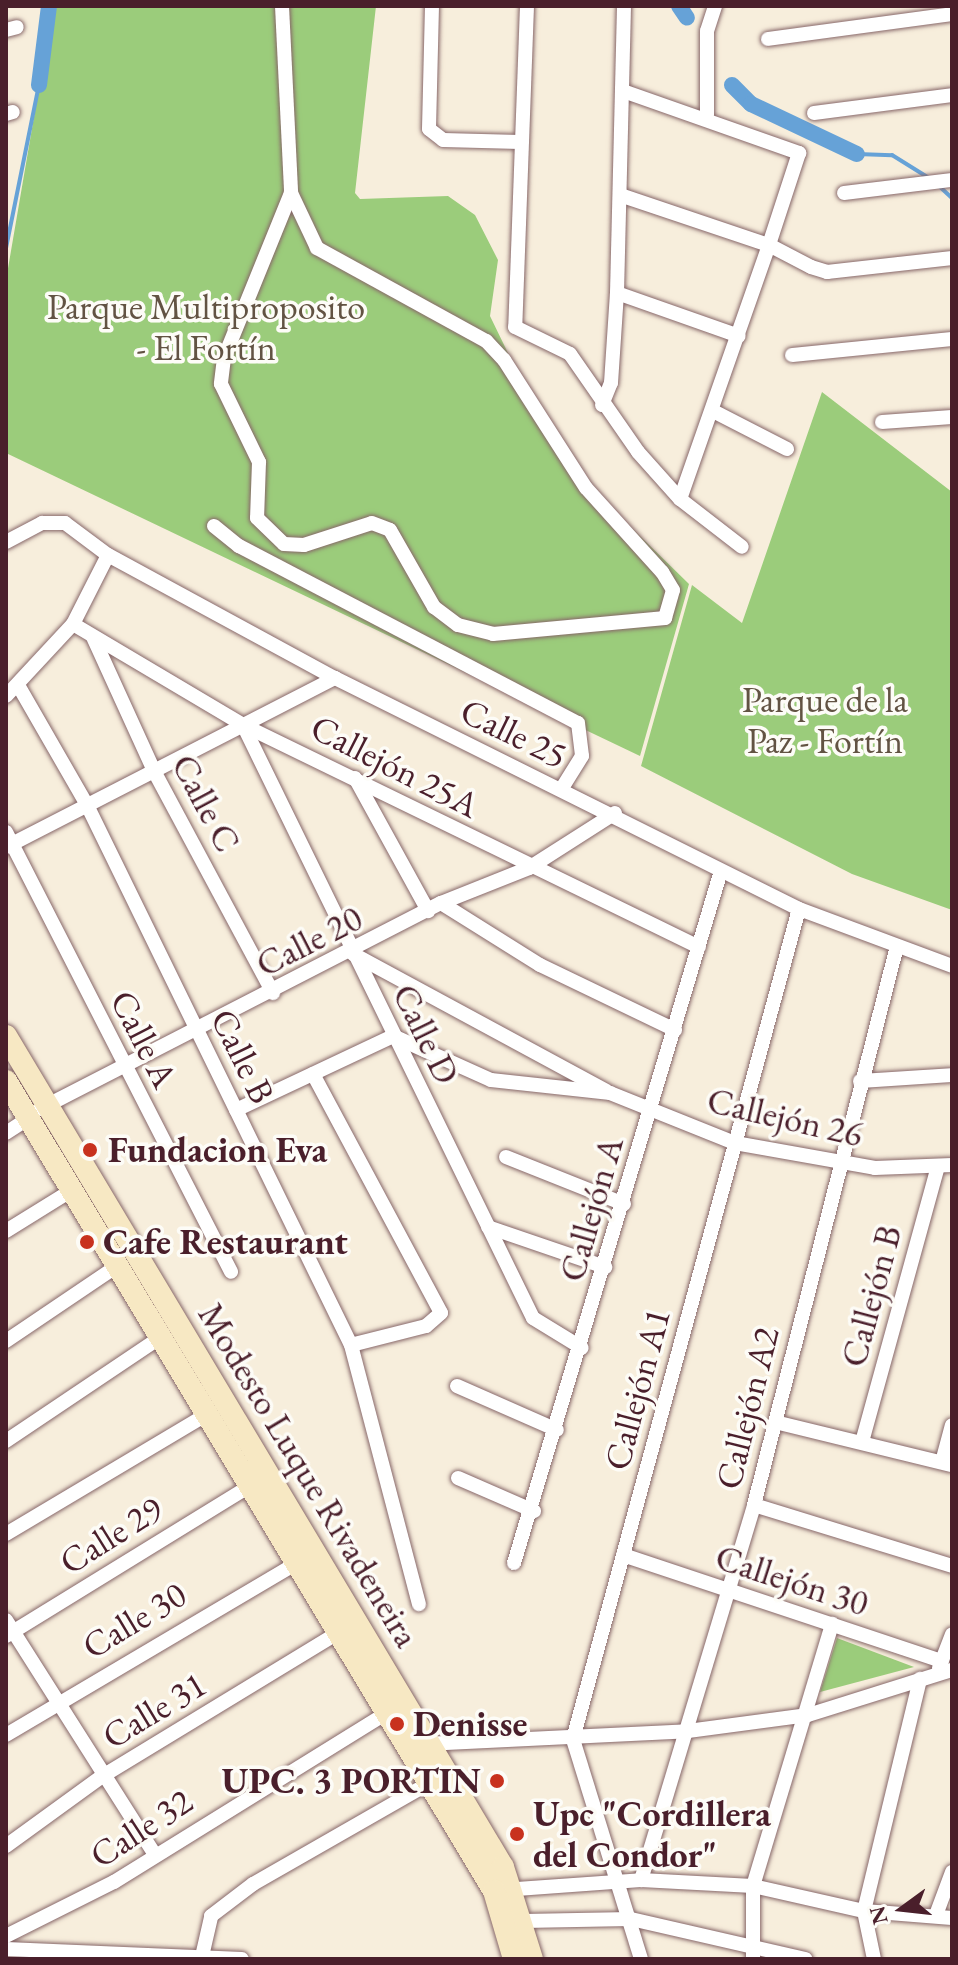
<!DOCTYPE html>
<meta charset="utf-8">
<style>
body{margin:0}
#map{position:relative;width:958px;height:1965px;overflow:hidden;background:#f7eedc;font-family:"EB Garamond",serif}
div>[style]{position:absolute}
.green>*{inset:0;background:#9bcc7b}
.stream>*{height:4px;margin:-2px;padding:0 2px;transform-origin:2px;border-radius:2px;background:#66a2d7}
.canal>*{height:16px;margin:-8px;padding:0 8px;transform-origin:8px;border-radius:8px;background:#66a2d7}
.roads{filter:drop-shadow(0 0 2px #876769) drop-shadow(0 0 2px #876769)}
.street>*{height:14px;margin:-7px;padding:0 7px;transform-origin:7px;border-radius:7px;background:#fff}
.secondary>*{height:22px;margin:-11px;padding:0 11px;transform-origin:11px;border-radius:11px;background:#f7e8c3}
.dots>*{width:22px;height:22px;translate:-50% -50%;box-sizing:border-box;border:4px solid #fdfcf7;border-radius:50%}
span{translate:-50% -50%;white-space:nowrap;text-align:center;line-height:1.15;-webkit-text-stroke:7px #fdfcf7;paint-order:stroke}
.park-label{font-size:36px;color:#625343}
.street-label{font-size:36px;color:#4a1f2b}
.poi-label{font-size:36px;color:#4a1f2b;font-weight:700}
.left{translate:0 -50%;text-align:left}
.right{translate:-100% -50%;text-align:right}
.frame{position:absolute;inset:0;border:8px solid #4a1f2b;pointer-events:none}
.north{position:absolute;left:862px;top:1869px;width:80px;height:80px;-webkit-text-stroke:6px #fdfcf7;paint-order:stroke;rotate:255deg;font-size:22px;font-weight:700;line-height:32px;text-align:center;color:#4a1f2b}
.north::after{content:'';display:block;margin:auto;width:28px;height:36px;background:#4a1f2b;clip-path:polygon(50% 0,100% 100%,50% 72%,0 100%)}
</style>
<div id="map">
<div class="green">
<i style="clip-path:polygon(53px 6px,376px 6px,355px 193px,360px 199px,448px 196px,475px 215px,498px 260px,490px 316px,525px 388px,593px 490px,689px 584px,640px 756px,6px 453px,6px 280px)"></i>
<i style="clip-path:polygon(822px 392px,952px 492px,952px 910px,852px 874px,641px 766px,692px 585px,742px 623px)"></i>
<i style="clip-path:polygon(837px 1638px,914px 1667px,820px 1692px)"></i>
</div>
<div class="stream">
<i style="left:857px;top:154px;width:35px;rotate:2deg"></i>
<i style="left:892px;top:155px;width:44px;rotate:31.9deg"></i>
<i style="left:939px;top:186px;width:18px;rotate:43deg"></i>
<i style="left:6px;top:248px;width:166px;rotate:-78.6deg"></i>
</div>
<div class="canal">
<i style="left:679px;top:6px;width:14px;rotate:56deg"></i>
<i style="left:39px;top:85px;width:80px;rotate:-82.8deg"></i>
<i style="left:732px;top:85px;width:27px;rotate:45deg"></i>
<i style="left:751px;top:104px;width:117px;rotate:25.3deg"></i>
</div>
<div class="roads">
<div class="street">
<i style="left:282px;top:6px;width:187px;rotate:87.2deg"></i>
<i style="left:291px;top:193px;width:178px;rotate:112.1deg"></i>
<i style="left:224px;top:358px;width:26px;rotate:97deg"></i>
<i style="left:221px;top:384px;width:87px;rotate:64deg"></i>
<i style="left:259px;top:462px;width:56px;rotate:92deg"></i>
<i style="left:257px;top:518px;width:37px;rotate:44deg"></i>
<i style="left:284px;top:544px;width:20px;rotate:3deg"></i>
<i style="left:304px;top:545px;width:71px;rotate:-17.9deg"></i>
<i style="left:372px;top:523px;width:19px;rotate:21deg"></i>
<i style="left:390px;top:530px;width:89px;rotate:60.3deg"></i>
<i style="left:434px;top:607px;width:30px;rotate:37deg"></i>
<i style="left:458px;top:625px;width:36px;rotate:14deg"></i>
<i style="left:493px;top:634px;width:173px;rotate:-5.3deg"></i>
<i style="left:665px;top:618px;width:29px;rotate:-74deg"></i>
<i style="left:673px;top:590px;width:21px;rotate:-121deg"></i>
<i style="left:662px;top:572px;width:113px;rotate:-132.1deg"></i>
<i style="left:586px;top:488px;width:152px;rotate:-122.6deg"></i>
<i style="left:504px;top:360px;width:26px;rotate:-133deg"></i>
<i style="left:486px;top:341px;width:193px;rotate:-151.2deg"></i>
<i style="left:317px;top:248px;width:61px;rotate:-115.3deg"></i>
<i style="left:432px;top:6px;width:123px;rotate:91.4deg"></i>
<i style="left:429px;top:129px;width:18px;rotate:38deg"></i>
<i style="left:443px;top:140px;width:77px;rotate:1.5deg"></i>
<i style="left:527px;top:6px;width:321px;rotate:92.1deg"></i>
<i style="left:515px;top:327px;width:61px;rotate:26.1deg"></i>
<i style="left:570px;top:354px;width:119px;rotate:55.2deg"></i>
<i style="left:638px;top:452px;width:63px;rotate:48.2deg"></i>
<i style="left:680px;top:499px;width:78px;rotate:37.7deg"></i>
<i style="left:6px;top:30px;width:11px;rotate:-15deg"></i>
<i style="left:768px;top:39px;width:186px;rotate:-7.7deg"></i>
<i style="left:623px;top:91px;width:187px;rotate:19.4deg"></i>
<i style="left:799px;top:153px;width:97px;rotate:108.1deg"></i>
<i style="left:769px;top:245px;width:47px;rotate:27.6deg"></i>
<i style="left:811px;top:267px;width:17px;rotate:17deg"></i>
<i style="left:827px;top:272px;width:126px;rotate:-6.4deg"></i>
<i style="left:814px;top:113px;width:139px;rotate:-7.4deg"></i>
<i style="left:6px;top:114px;width:7px;rotate:-16deg"></i>
<i style="left:707px;top:115px;width:84px;rotate:-90deg"></i>
<i style="left:707px;top:31px;width:26px;rotate:-72deg"></i>
<i style="left:844px;top:193px;width:109px;rotate:-6.9deg"></i>
<i style="left:620px;top:195px;width:157px;rotate:18.6deg"></i>
<i style="left:769px;top:245px;width:269px;rotate:109.3deg"></i>
<i style="left:617px;top:293px;width:129px;rotate:19.4deg"></i>
<i style="left:792px;top:355px;width:161px;rotate:-5.7deg"></i>
<i style="left:602px;top:405px;width:24px;rotate:-68deg"></i>
<i style="left:611px;top:383px;width:90px;rotate:-86.2deg"></i>
<i style="left:617px;top:293px;width:287px;rotate:-88.6deg"></i>
<i style="left:715px;top:412px;width:81px;rotate:27.2deg"></i>
<i style="left:882px;top:422px;width:70px;rotate:-4.1deg"></i>
<i style="left:214px;top:526px;width:32px;rotate:39deg"></i>
<i style="left:239px;top:546px;width:382px;rotate:27.6deg"></i>
<i style="left:578px;top:723px;width:33px;rotate:83deg"></i>
<i style="left:582px;top:756px;width:40px;rotate:122deg"></i>
<i style="left:6px;top:542px;width:41px;rotate:-27.8deg"></i>
<i style="left:42px;top:523px;width:23px"></i>
<i style="left:65px;top:523px;width:54px;rotate:36.7deg"></i>
<i style="left:108px;top:555px;width:258px;rotate:28.5deg"></i>
<i style="left:335px;top:678px;width:518px;rotate:26.47deg"></i>
<i style="left:799px;top:909px;width:163px;rotate:20.4deg"></i>
<i style="left:73px;top:624px;width:198px;rotate:30.7deg"></i>
<i style="left:243px;top:725px;width:507px;rotate:25.96deg"></i>
<i style="left:93px;top:637px;width:147px;rotate:65.5deg"></i>
<i style="left:154px;top:771px;width:252px;rotate:61.8deg"></i>
<i style="left:18px;top:685px;width:138px;rotate:60.1deg"></i>
<i style="left:87px;top:805px;width:601px;rotate:63.95deg"></i>
<i style="left:351px;top:1345px;width:268px;rotate:75.3deg"></i>
<i style="left:6px;top:696px;width:98px;rotate:-47.1deg"></i>
<i style="left:73px;top:624px;width:77px;rotate:-63.1deg"></i>
<i style="left:243px;top:725px;width:660px;rotate:63.94deg"></i>
<i style="left:533px;top:1318px;width:57px;rotate:31.5deg"></i>
<i style="left:355px;top:778px;width:152px;rotate:61.2deg"></i>
<i style="left:6px;top:832px;width:494px;rotate:62.9deg"></i>
<i style="left:6px;top:847px;width:370px;rotate:-27.2deg"></i>
<i style="left:441px;top:903px;width:117px;rotate:32.1deg"></i>
<i style="left:540px;top:965px;width:150px;rotate:25.7deg"></i>
<i style="left:353px;top:954px;width:288px;rotate:28.4deg"></i>
<i style="left:313px;top:1074px;width:271px;rotate:61.8deg"></i>
<i style="left:441px;top:1313px;width:20px;rotate:139deg"></i>
<i style="left:426px;top:1326px;width:77px;rotate:165.8deg"></i>
<i style="left:860px;top:1081px;width:92px;rotate:-3.7deg"></i>
<i style="left:40px;top:1109px;width:451px;rotate:-27.2deg"></i>
<i style="left:441px;top:903px;width:95px;rotate:-21.7deg"></i>
<i style="left:529px;top:868px;width:102px;rotate:-32.6deg"></i>
<i style="left:236px;top:1110px;width:174px;rotate:-25.2deg"></i>
<i style="left:393px;top:1036px;width:107px;rotate:24.2deg"></i>
<i style="left:491px;top:1080px;width:120px;rotate:6.2deg"></i>
<i style="left:610px;top:1093px;width:135px;rotate:21.8deg"></i>
<i style="left:735px;top:1143px;width:142px;rotate:10.1deg"></i>
<i style="left:875px;top:1168px;width:77px;rotate:-2.2deg"></i>
<i style="left:6px;top:1133px;width:17px;rotate:-33deg"></i>
<i style="left:506px;top:1157px;width:127px;rotate:21.7deg"></i>
<i style="left:488px;top:1227px;width:124px;rotate:18.9deg"></i>
<i style="left:6px;top:1231px;width:78px;rotate:-31.8deg"></i>
<i style="left:6px;top:1341px;width:134px;rotate:-34deg"></i>
<i style="left:457px;top:1386px;width:109px;rotate:23.7deg"></i>
<i style="left:775px;top:1422px;width:182px;rotate:13.7deg"></i>
<i style="left:6px;top:1441px;width:187px;rotate:-33.9deg"></i>
<i style="left:862px;top:1442px;width:286px;rotate:-74.6deg"></i>
<i style="left:942px;top:1462px;width:38px;rotate:-75deg"></i>
<i style="left:458px;top:1478px;width:83px;rotate:23.5deg"></i>
<i style="left:754px;top:1505px;width:207px;rotate:17.1deg"></i>
<i style="left:6px;top:1534px;width:234px;rotate:-30.8deg"></i>
<i style="left:623px;top:1555px;width:336px;rotate:18.4deg"></i>
<i style="left:514px;top:1563px;width:722px;rotate:-73.35deg"></i>
<i style="left:6px;top:1620px;width:276px;rotate:57.6deg"></i>
<i style="left:6px;top:1636px;width:286px;rotate:-31.6deg"></i>
<i style="left:939px;top:1668px;width:36px;rotate:-69deg"></i>
<i style="left:6px;top:1735px;width:338px;rotate:-30.6deg"></i>
<i style="left:425px;top:1744px;width:263px;rotate:-2.8deg"></i>
<i style="left:688px;top:1731px;width:121px;rotate:-7.6deg"></i>
<i style="left:808px;top:1715px;width:151px;rotate:-17.4deg"></i>
<i style="left:6px;top:1846px;width:117px;rotate:-36deg"></i>
<i style="left:101px;top:1777px;width:277px;rotate:-31.3deg"></i>
<i style="left:641px;top:1880px;width:392px;rotate:-73.2deg"></i>
<i style="left:754px;top:1505px;width:577px;rotate:-75.65deg"></i>
<i style="left:503px;top:1890px;width:138px;rotate:-4.1deg"></i>
<i style="left:641px;top:1880px;width:112px;rotate:3.1deg"></i>
<i style="left:753px;top:1886px;width:114px;rotate:12.7deg"></i>
<i style="left:864px;top:1911px;width:88px;rotate:4.5deg"></i>
<i style="left:936px;top:1915px;width:46px;rotate:-69.6deg"></i>
<i style="left:523px;top:1921px;width:108px;rotate:-1.1deg"></i>
<i style="left:631px;top:1919px;width:179px;rotate:12.9deg"></i>
<i style="left:6px;top:1936px;width:121px;rotate:-26.6deg"></i>
<i style="left:114px;top:1882px;width:321px;rotate:-31.8deg"></i>
<i style="left:6px;top:1949px;width:236px;rotate:2.4deg"></i>
<i style="left:203px;top:1952px;width:37px;rotate:-77deg"></i>
<i style="left:211px;top:1916px;width:53px;rotate:-37.3deg"></i>
<i style="left:253px;top:1884px;width:203px;rotate:-29.8deg"></i>
<i style="left:641px;top:1959px;width:230px;rotate:-107.2deg"></i>
<i style="left:573px;top:1739px;width:860px;rotate:-74.77deg"></i>
<i style="left:753px;top:1959px;width:73px;rotate:-90deg"></i>
<i style="left:753px;top:1886px;width:274px;rotate:-73.2deg"></i>
<i style="left:874px;top:1959px;width:49px;rotate:-101.8deg"></i>
<i style="left:864px;top:1911px;width:239px;rotate:-76.4deg"></i>
</div>
<div class="secondary">
<i style="left:6px;top:1036px;width:968px;rotate:59.12deg"></i>
<i style="left:503px;top:1867px;width:96px;rotate:72.5deg"></i>
<i style="left:6px;top:1081px;width:946px;rotate:58.93deg"></i>
<i style="left:494px;top:1891px;width:71px;rotate:73.6deg"></i>
</div>
</div>
<div class="dots">
<i style="left:90px;top:1150px;background:#c8321e"></i>
<i style="left:87px;top:1242px;background:#c8321e"></i>
<i style="left:397px;top:1724px;background:#c8321e"></i>
<i style="left:497px;top:1781px;background:#c8321e"></i>
<i style="left:517px;top:1834px;background:#c8321e"></i>
</div>
<div class="park-label">
<span style="left:206px;top:327px">Parque Multiproposito<br>- El Fortín</span>
<span style="left:825px;top:720px">Parque de la<br>Paz - Fortín</span>
</div>
<div class="street-label">
<span style="left:514px;top:733px;rotate:26deg">Calle 25</span>
<span style="left:395px;top:766px;rotate:27deg">Callejón 25A</span>
<span style="left:206px;top:803px;rotate:62deg">Calle C</span>
<span style="left:309px;top:941px;rotate:-27deg">Calle 20</span>
<span style="left:426px;top:1034px;rotate:64deg">Calle D</span>
<span style="left:144px;top:1039px;rotate:63deg">Calle A</span>
<span style="left:243px;top:1056px;rotate:64deg">Calle B</span>
<span style="left:785px;top:1117px;rotate:13deg">Callejón 26</span>
<span style="left:591px;top:1209px;rotate:-74deg">Callejón A</span>
<span style="left:871px;top:1296px;rotate:-75deg">Callejón B</span>
<span style="left:637px;top:1389px;rotate:-75deg">Callejón A1</span>
<span style="left:747px;top:1408px;rotate:-76deg">Callejón A2</span>
<span style="left:309px;top:1475px;rotate:59deg">Modesto Luque Rivadeneira</span>
<span style="left:111px;top:1535px;rotate:-32deg">Calle 29</span>
<span style="left:792px;top:1580px;rotate:18deg">Callejón 30</span>
<span style="left:134px;top:1620px;rotate:-31deg">Calle 30</span>
<span style="left:154px;top:1710px;rotate:-31deg">Calle 31</span>
<span style="left:141px;top:1828px;rotate:-33deg">Calle 32</span>
</div>
<div class="poi-label">
<span class="left" style="left:108px;top:1150px">Fundacion Eva</span>
<span class="left" style="left:103px;top:1242px">Cafe Restaurant</span>
<span class="left" style="left:413px;top:1724px">Denisse</span>
<span class="right" style="left:481px;top:1781px">UPC. 3 PORTIN</span>
<span class="left" style="left:533px;top:1834px">Upc "Cordillera<br>del Condor"</span>
</div>
<div class="frame"></div>
<div class="north">N</div>
</div>
